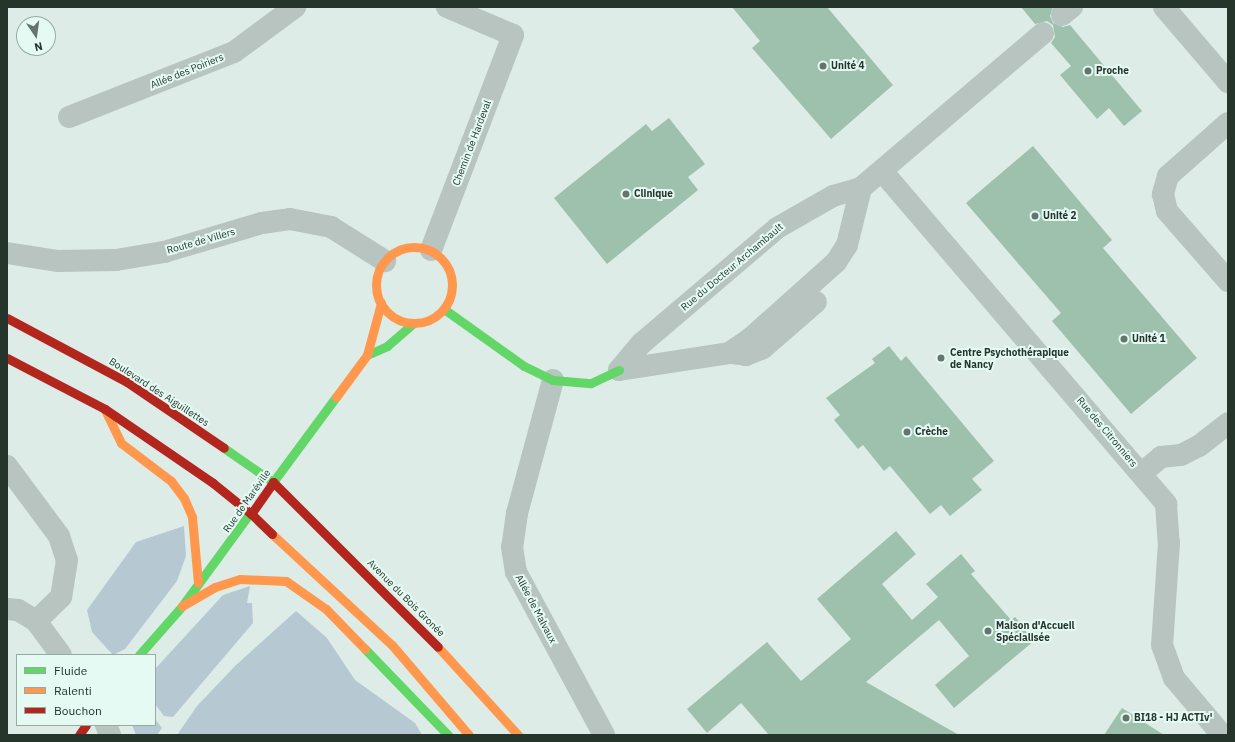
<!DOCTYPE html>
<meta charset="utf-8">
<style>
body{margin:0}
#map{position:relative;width:1235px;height:742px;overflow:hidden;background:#ddece7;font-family:"IBM Plex Sans",sans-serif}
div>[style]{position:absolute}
.green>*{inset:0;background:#b6c9d2}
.building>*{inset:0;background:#9ec1ad}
.street>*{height:22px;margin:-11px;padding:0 11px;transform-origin:11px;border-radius:11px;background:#b7c4bf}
.fast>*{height:9px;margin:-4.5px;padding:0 4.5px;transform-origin:4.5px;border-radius:4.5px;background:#63d668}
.slow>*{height:9px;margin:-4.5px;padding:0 4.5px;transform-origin:4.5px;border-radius:4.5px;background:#ff974d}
.slow>.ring{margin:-4.5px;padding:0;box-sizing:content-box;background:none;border:9px solid #ff974d;border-radius:50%}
.jam>*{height:9px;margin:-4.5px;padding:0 4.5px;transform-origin:4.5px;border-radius:4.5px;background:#b3261e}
.dots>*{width:11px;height:11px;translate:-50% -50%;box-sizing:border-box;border:2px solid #e4faf3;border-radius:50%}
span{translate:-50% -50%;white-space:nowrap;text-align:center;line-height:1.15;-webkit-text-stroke:4px #e4faf3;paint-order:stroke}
.poi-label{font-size:10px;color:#25352c;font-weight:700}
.left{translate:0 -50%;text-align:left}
.street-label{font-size:10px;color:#25352c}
.frame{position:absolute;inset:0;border:8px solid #25352c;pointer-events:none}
.legend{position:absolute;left:16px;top:654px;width:140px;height:72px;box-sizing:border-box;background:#e4faf3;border:1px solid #98aba3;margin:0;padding:5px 7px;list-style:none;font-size:12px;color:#25352c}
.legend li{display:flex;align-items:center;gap:8px;height:20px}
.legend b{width:20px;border:1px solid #98aba3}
.north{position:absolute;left:16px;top:16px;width:40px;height:40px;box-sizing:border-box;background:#e4faf3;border:1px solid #98aba3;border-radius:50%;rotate:167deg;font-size:11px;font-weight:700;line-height:16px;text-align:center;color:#25352c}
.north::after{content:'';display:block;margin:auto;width:14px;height:18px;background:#65756d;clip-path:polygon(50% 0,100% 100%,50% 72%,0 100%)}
</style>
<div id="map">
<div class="green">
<i style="clip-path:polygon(184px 526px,186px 556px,177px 581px,125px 649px,113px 655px,92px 632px,87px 610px,136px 542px)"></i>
<i style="clip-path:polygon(250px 586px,247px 603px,252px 603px,253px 623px,173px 717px,164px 716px,155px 704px,155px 669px,223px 595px)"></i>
<i style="clip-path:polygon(296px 611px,327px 638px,355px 680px,415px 723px,422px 735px,177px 735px,197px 706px,235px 666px)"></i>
<i style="clip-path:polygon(155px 719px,162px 728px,157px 735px,136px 735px,132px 725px,155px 725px)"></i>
</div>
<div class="building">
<i style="clip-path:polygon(732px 7px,827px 7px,893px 85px,831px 139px,752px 48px,760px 41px)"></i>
<i style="clip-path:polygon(1021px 7px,1053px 7px,1050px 16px,1053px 23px,1063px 27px,1070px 25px,1142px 111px,1124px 126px,1109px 108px,1097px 119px,1060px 75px,1071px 66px,1051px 43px,1055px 37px,1053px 25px,1047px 21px,1035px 24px)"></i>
<i style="clip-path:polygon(669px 118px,705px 164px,688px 177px,698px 190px,607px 264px,554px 198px,646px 124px,652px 131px)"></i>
<i style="clip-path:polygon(1033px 146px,1112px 240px,1103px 248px,1197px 358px,1131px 414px,1052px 321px,1061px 313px,966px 203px)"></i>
<i style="clip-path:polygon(889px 346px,901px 361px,906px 356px,994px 461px,972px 479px,982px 490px,950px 516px,941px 505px,930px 514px,890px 466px,884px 471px,863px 445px,858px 449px,834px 420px,840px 415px,826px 398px,875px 363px,872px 359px)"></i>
<i style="clip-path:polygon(896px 531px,916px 554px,882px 584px,912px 620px,938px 597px,926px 584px,961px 554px,975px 571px,971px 574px,1011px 620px,1015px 617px,1035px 640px,954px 708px,935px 685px,969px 656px,939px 620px,866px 682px,959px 735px,769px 735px,741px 703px,707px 733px,687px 709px,767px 642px,801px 681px,851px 639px,817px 599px)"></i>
<i style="clip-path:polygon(1122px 708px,1164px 735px,1104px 735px)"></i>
</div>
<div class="street">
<i style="left:1164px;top:7px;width:99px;rotate:49.5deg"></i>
<i style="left:1062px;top:15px;width:13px;rotate:-39deg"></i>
<i style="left:69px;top:117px;width:177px;rotate:-21.5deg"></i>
<i style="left:234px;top:52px;width:76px;rotate:-36.4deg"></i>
<i style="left:1228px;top:123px;width:80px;rotate:138.5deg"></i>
<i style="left:1168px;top:176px;width:19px;rotate:106deg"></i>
<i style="left:1163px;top:194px;width:17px;rotate:77deg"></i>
<i style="left:1167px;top:211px;width:93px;rotate:48.9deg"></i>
<i style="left:882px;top:171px;width:438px;rotate:49.5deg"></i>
<i style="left:1166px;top:504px;width:39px;rotate:86deg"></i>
<i style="left:1169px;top:543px;width:102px;rotate:93.9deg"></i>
<i style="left:1162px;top:645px;width:35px;rotate:70deg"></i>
<i style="left:1174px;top:678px;width:75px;rotate:49.9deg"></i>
<i style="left:431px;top:250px;width:230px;rotate:-69.1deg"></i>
<i style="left:513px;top:35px;width:72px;rotate:-157deg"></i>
<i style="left:7px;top:253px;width:52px;rotate:8.9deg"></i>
<i style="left:58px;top:261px;width:58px;rotate:-1deg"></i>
<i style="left:116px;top:260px;width:49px;rotate:-9.5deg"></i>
<i style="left:164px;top:252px;width:102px;rotate:-16.5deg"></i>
<i style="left:262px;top:223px;width:28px;rotate:-8deg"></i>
<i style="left:290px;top:219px;width:42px;rotate:11deg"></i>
<i style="left:331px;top:227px;width:64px;rotate:32.2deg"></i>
<i style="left:732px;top:353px;width:14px;rotate:8deg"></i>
<i style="left:746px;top:355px;width:18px;rotate:-22deg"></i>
<i style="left:763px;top:348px;width:70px;rotate:-41deg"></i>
<i style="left:619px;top:370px;width:35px;rotate:-50deg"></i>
<i style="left:642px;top:343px;width:177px;rotate:-40.4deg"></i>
<i style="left:777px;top:228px;width:64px;rotate:-29.7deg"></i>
<i style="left:833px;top:196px;width:29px;rotate:-16deg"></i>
<i style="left:861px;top:188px;width:239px;rotate:-40.4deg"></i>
<i style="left:619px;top:370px;width:111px;rotate:-8.8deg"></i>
<i style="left:729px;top:353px;width:27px;rotate:-34deg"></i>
<i style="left:751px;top:338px;width:114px;rotate:-41.8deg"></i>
<i style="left:836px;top:262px;width:20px;rotate:-57deg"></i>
<i style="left:847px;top:245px;width:59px;rotate:-76.2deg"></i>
<i style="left:553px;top:380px;width:138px;rotate:105.1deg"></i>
<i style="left:517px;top:513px;width:34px;rotate:98deg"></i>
<i style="left:512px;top:547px;width:25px;rotate:81deg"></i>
<i style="left:516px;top:572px;width:185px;rotate:61.6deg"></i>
<i style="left:7px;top:466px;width:87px;rotate:53.4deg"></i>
<i style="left:59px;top:536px;width:25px;rotate:72deg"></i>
<i style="left:67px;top:560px;width:37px;rotate:99deg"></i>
<i style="left:61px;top:597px;width:35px;rotate:136deg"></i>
<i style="left:1142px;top:473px;width:25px;rotate:-40deg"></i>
<i style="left:1161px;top:457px;width:20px;rotate:-6deg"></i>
<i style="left:1181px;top:455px;width:20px;rotate:-27deg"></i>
<i style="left:1199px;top:446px;width:37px;rotate:-38deg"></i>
<i style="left:7px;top:609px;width:11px;rotate:5deg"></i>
<i style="left:18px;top:610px;width:21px;rotate:31deg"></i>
<i style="left:36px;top:621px;width:42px;rotate:53.7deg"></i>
<i style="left:106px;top:725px;width:11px;rotate:68deg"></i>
</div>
<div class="fast">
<i style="left:444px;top:309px;width:98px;rotate:35.5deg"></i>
<i style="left:524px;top:366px;width:32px;rotate:26deg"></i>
<i style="left:553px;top:380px;width:38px;rotate:5deg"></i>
<i style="left:591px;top:383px;width:31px;rotate:-25deg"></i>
<i style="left:367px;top:355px;width:22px;rotate:-24deg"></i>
<i style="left:387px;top:346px;width:35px;rotate:-41deg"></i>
<i style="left:224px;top:448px;width:60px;rotate:34.8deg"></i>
<i style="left:273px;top:482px;width:106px;rotate:-53.5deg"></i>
<i style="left:365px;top:649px;width:120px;rotate:46deg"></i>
<i style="left:139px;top:655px;width:65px;rotate:-48.7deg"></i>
<i style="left:182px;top:606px;width:115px;rotate:-53.8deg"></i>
</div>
<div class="slow">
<i class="ring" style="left:376px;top:247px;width:67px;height:67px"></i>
<i style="left:336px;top:397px;width:52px;rotate:-53.6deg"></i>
<i style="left:367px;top:355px;width:54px;rotate:-74.9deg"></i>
<i style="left:105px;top:410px;width:37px;rotate:64deg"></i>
<i style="left:121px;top:443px;width:63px;rotate:37.2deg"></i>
<i style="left:171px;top:481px;width:21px;rotate:53deg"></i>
<i style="left:184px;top:498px;width:21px;rotate:67deg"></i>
<i style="left:192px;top:517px;width:66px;rotate:84.8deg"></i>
<i style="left:272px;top:534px;width:163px;rotate:42.8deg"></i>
<i style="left:392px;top:645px;width:118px;rotate:49.5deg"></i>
<i style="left:182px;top:606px;width:38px;rotate:-30deg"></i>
<i style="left:215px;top:587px;width:26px;rotate:-18deg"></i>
<i style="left:240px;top:579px;width:46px;rotate:2.5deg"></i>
<i style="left:286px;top:581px;width:49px;rotate:35deg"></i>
<i style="left:326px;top:609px;width:56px;rotate:45.7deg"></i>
<i style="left:438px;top:647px;width:119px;rotate:47.7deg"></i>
</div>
<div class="jam">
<i style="left:7px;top:318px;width:136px;rotate:28.1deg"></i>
<i style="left:127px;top:382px;width:117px;rotate:34.2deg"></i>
<i style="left:7px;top:358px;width:110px;rotate:27.5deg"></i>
<i style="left:105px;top:409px;width:131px;rotate:34.4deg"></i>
<i style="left:213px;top:483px;width:48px;rotate:39deg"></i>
<i style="left:272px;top:534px;width:29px;rotate:-136deg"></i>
<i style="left:251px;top:514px;width:39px;rotate:-55deg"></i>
<i style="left:273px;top:482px;width:233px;rotate:45deg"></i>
<i style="left:79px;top:735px;width:12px;rotate:-55deg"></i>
</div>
<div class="dots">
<i style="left:823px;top:66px;background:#65756d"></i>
<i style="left:1088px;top:71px;background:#65756d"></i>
<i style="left:626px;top:194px;background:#65756d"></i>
<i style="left:1035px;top:216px;background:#65756d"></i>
<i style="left:1124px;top:339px;background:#65756d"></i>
<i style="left:941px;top:358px;background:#65756d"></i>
<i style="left:907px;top:432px;background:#65756d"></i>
<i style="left:988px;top:631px;background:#65756d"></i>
<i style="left:1126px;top:718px;background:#65756d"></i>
</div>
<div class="poi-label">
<span class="left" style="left:831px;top:66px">Unité 4</span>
<span class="left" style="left:1096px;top:71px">Proche</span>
<span class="left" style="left:634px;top:194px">Clinique</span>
<span class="left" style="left:1043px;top:216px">Unité 2</span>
<span class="left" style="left:1132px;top:339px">Unité 1</span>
<span class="left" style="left:950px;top:358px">Centre Psychothérapique<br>de Nancy</span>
<span class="left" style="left:915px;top:432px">Crèche</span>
<span class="left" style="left:996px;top:631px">Maison d'Accueil<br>Spécialisée</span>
<span class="left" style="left:1134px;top:718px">BI18 - HJ ACTIv'</span>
</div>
<div class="street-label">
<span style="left:187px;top:71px;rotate:-22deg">Allée des Poiriers</span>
<span style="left:472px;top:143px;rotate:-69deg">Chemin de Hardeval</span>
<span style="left:201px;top:241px;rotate:-16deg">Route de Villers</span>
<span style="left:732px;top:267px;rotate:-40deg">Rue du Docteur Archambault</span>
<span style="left:159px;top:392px;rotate:33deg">Boulevard des Aiguillettes</span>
<span style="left:1107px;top:432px;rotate:50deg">Rue des Citronniers</span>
<span style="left:247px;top:501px;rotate:-55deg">Rue de Maréville</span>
<span style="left:406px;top:598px;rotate:45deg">Avenue du Bois Gronée</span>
<span style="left:536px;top:609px;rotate:62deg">Allée de Malvaux</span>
</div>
<div class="frame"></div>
<ul class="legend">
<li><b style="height:5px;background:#63d668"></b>Fluide</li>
<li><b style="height:5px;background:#ff974d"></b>Ralenti</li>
<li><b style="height:5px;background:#b3261e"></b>Bouchon</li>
</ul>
<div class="north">N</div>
</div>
